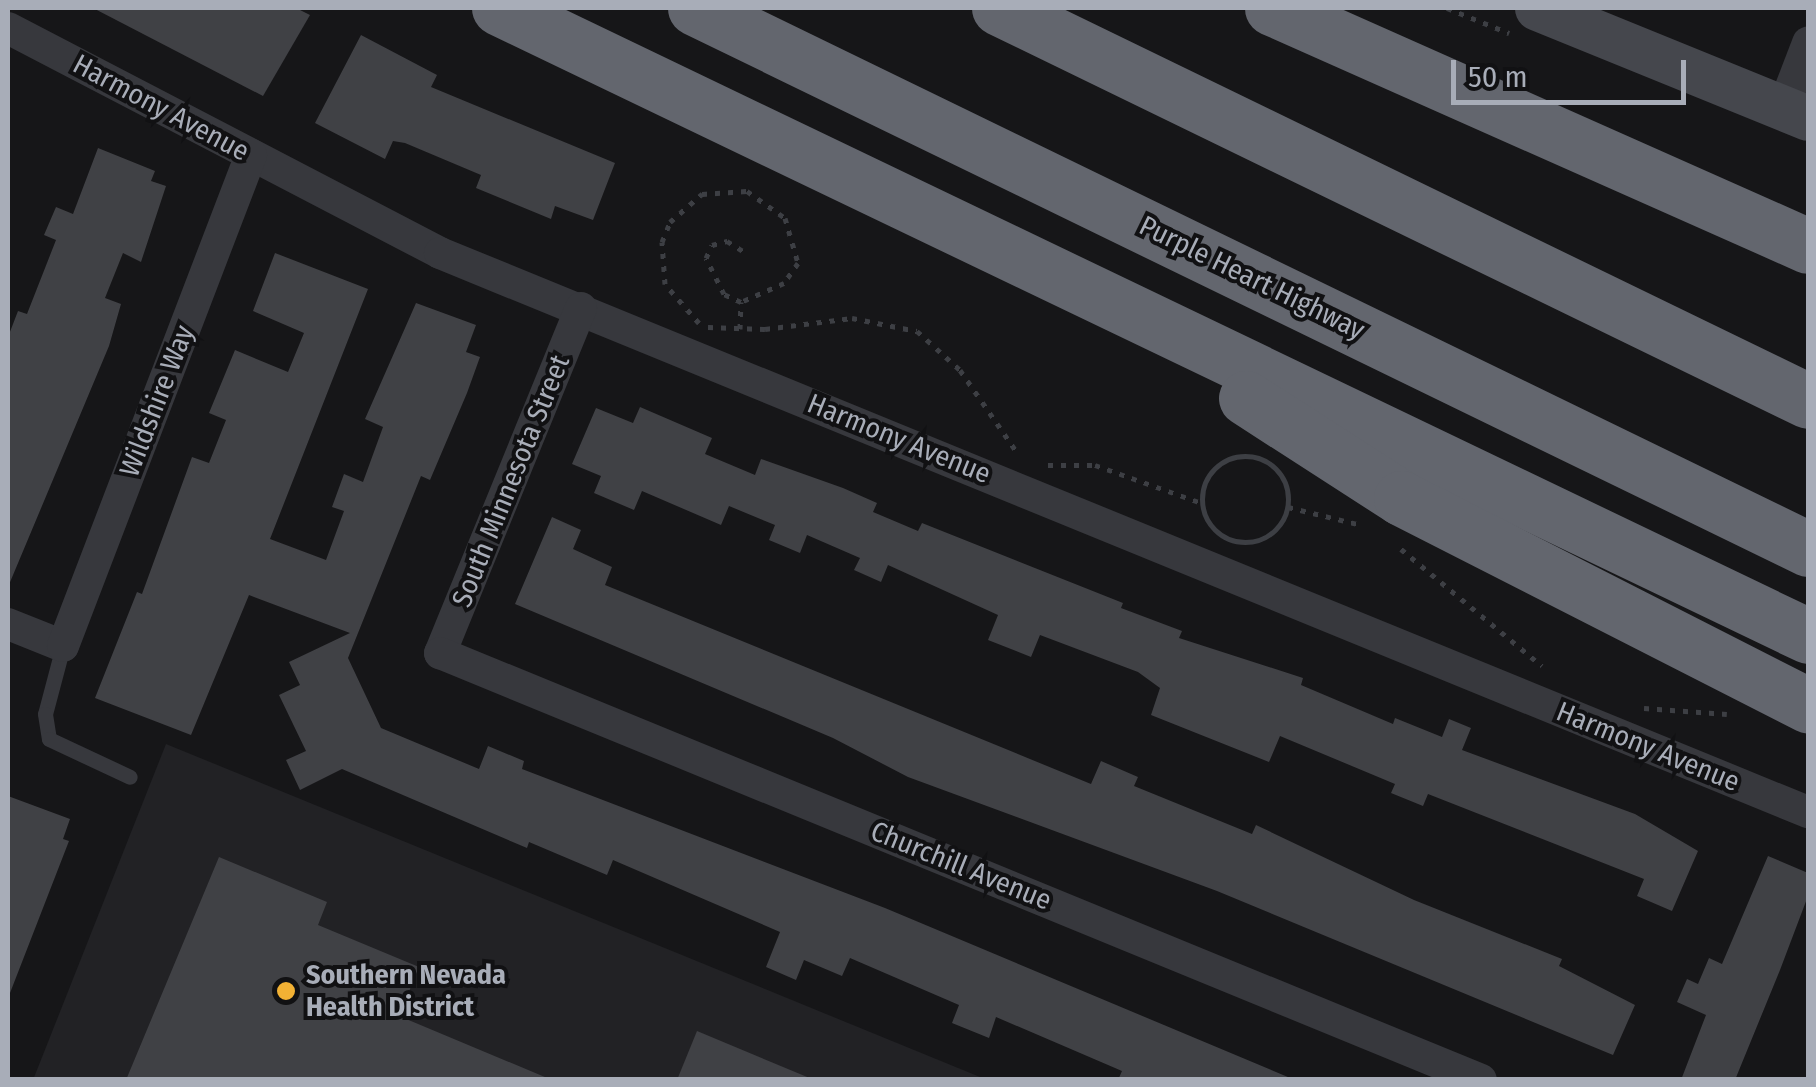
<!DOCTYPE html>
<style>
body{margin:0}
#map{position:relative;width:1816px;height:1087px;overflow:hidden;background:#161618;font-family:"Fira Sans Condensed",sans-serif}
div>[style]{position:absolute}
.built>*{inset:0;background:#222225}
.building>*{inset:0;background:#404145}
.path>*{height:5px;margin-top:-2.5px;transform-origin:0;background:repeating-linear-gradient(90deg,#3d3f44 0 5px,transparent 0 13px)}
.path>.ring{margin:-2.5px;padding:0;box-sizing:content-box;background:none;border:5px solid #3d3f44;border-radius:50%}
.lane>*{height:15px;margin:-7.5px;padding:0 7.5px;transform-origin:7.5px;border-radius:7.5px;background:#37383d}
.street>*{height:32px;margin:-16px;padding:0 16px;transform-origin:16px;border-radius:16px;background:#37383d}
.secondary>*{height:45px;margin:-22.5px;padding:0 22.5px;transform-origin:22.5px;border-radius:22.5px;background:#45474d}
.highway>*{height:55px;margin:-27.5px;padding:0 27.5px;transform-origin:27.5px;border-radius:27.5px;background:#63666e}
.dots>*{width:28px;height:28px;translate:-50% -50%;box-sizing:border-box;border:5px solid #111113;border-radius:50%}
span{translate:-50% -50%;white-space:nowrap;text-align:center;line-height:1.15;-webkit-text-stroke:8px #111113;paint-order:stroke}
.street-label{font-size:28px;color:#a8adb8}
.poi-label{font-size:28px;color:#a8adb8;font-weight:700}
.left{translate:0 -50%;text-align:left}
.frame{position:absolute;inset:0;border:10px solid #a8adb8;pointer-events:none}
.scale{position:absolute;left:1451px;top:60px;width:235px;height:45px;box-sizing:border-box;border:5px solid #a8adb8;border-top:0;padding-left:12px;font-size:30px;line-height:35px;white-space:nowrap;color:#a8adb8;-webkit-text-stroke:8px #111113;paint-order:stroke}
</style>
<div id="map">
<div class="built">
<i style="clip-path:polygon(166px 744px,985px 1079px,33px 1080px)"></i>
</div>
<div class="building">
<i style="clip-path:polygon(93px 8px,296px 8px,310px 15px,263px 96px)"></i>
<i style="clip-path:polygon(361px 35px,437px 75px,431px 87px,615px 163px,593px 220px,555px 206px,551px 219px,476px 188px,481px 175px,405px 143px,393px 141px,385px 159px,315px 123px)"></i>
<i style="clip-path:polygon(98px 148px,155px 171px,151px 181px,166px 186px,141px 262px,123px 253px,105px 298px,121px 304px,109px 346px,8px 587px,8px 337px,18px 311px,27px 314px,56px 240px,44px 235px,56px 207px,73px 214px)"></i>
<i style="clip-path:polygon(275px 253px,368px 289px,270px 539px,326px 560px,344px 511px,332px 507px,344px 474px,363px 482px,383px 427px,365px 419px,416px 303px,476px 325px,466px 352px,480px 357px,467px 393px,430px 480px,421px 476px,348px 658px,381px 728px,479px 769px,488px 746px,524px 761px,522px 769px,885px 908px,1295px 1080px,1118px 1080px,1122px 1071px,996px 1017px,989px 1038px,952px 1023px,959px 1005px,850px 958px,842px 976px,804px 960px,796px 980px,766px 967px,780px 932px,613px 860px,607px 875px,529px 842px,527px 848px,342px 769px,300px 790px,286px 760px,306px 751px,279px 695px,300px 685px,289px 662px,350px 633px,249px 595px,191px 735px,95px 698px,137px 592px,142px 594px,192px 457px,209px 463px,226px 420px,209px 413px,235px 350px,288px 372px,304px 333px,253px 311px)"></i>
<i style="clip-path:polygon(640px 407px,712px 438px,705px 454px,755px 475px,761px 459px,843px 488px,877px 503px,873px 512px,918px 531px,922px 523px,1123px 603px,1121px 608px,1182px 631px,1179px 638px,1303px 678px,1301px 685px,1393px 724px,1395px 718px,1442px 737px,1449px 719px,1471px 728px,1462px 750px,1635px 814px,1698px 851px,1672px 911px,1637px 896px,1644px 879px,1428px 794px,1423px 806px,1391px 793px,1395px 784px,1280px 736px,1269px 762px,1151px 715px,1160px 688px,1138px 672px,1040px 635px,1031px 657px,988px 640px,998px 615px,888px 565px,881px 582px,854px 570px,860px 558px,807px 535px,800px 553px,769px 540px,775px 525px,729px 506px,721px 525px,642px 491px,634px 510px,594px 493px,601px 476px,572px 464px,596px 408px,633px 423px)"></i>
<i style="clip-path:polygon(552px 517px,581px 530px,573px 549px,612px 567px,605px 585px,1091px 784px,1101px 761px,1138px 777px,1134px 786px,1252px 834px,1256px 825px,1414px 900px,1562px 959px,1559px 966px,1635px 1005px,1613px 1055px,1217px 891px,908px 777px,833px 738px,515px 604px)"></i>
<i style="clip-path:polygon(8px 796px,70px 819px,63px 839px,69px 841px,10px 993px)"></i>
<i style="clip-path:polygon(1768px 856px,1808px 873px,1808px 896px,1780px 970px,1735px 1080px,1681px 1080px,1706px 1015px,1677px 1002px,1687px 979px,1698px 984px,1709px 958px,1722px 964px)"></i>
<i style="clip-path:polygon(219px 857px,327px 902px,318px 925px,419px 967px,399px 1016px,552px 1080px,126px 1080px)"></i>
<i style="clip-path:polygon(697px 1031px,812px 1079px,812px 1080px,677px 1080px)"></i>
</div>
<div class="path">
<i style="left:1447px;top:8px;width:67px;rotate:22deg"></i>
<i style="left:699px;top:323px;width:52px;rotate:-131.1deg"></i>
<i style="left:665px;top:284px;width:42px;rotate:-94.1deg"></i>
<i style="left:662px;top:242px;width:22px;rotate:-68deg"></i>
<i style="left:670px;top:222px;width:43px;rotate:-41.2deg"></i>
<i style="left:702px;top:194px;width:45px;rotate:-3.8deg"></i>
<i style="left:747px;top:191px;width:47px;rotate:35.4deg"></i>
<i style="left:785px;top:218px;width:47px;rotate:73.9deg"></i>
<i style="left:798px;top:263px;width:24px;rotate:125deg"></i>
<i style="left:784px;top:283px;width:47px;rotate:156.2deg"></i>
<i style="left:741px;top:302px;width:19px;rotate:-155deg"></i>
<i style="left:724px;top:294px;width:40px;rotate:-116.6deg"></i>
<i style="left:706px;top:258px;width:14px;rotate:-65deg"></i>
<i style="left:712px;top:245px;width:16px;rotate:-15deg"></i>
<i style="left:727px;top:241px;width:19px;rotate:32deg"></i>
<i style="left:708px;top:327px;width:57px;rotate:2deg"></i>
<i style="left:765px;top:329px;width:88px;rotate:-7.2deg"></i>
<i style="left:852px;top:318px;width:66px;rotate:11.3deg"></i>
<i style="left:917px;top:331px;width:58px;rotate:42.2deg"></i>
<i style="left:960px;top:370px;width:98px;rotate:55.3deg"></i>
<i style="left:740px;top:329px;width:27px;rotate:-88deg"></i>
<i class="ring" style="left:1202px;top:456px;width:81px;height:81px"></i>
<i style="left:1048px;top:465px;width:47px"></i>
<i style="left:1095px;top:465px;width:114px;rotate:19.6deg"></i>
<i style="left:1288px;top:507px;width:71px;rotate:13.8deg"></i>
<i style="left:1401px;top:549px;width:183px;rotate:39.7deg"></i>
<i style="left:1644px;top:708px;width:83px;rotate:4.1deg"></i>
</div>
<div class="lane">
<i style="left:63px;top:646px;width:70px;rotate:104.8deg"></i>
<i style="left:45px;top:714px;width:25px;rotate:81deg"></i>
<i style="left:49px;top:739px;width:89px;rotate:25.1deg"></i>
</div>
<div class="street">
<i style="left:8px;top:28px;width:487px;rotate:27.5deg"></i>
<i style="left:440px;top:253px;width:1478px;rotate:22.23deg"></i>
<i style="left:1783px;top:108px;width:70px;rotate:-69deg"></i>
<i style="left:581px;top:308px;width:373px;rotate:112.2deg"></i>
<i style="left:440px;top:653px;width:1125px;rotate:22.3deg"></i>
<i style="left:8px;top:624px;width:59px;rotate:21.8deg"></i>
<i style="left:63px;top:646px;width:526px;rotate:-69.05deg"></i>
</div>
<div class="secondary">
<i style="left:1537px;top:8px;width:292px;rotate:22.1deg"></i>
</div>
<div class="highway">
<i style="left:499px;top:8px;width:1452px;rotate:25.63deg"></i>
<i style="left:695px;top:8px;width:1238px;rotate:25.92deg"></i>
<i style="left:999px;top:8px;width:899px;rotate:25.91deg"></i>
<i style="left:1272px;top:8px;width:586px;rotate:23.94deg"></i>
<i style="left:1246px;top:398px;width:184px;rotate:32.8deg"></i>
<i style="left:1401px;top:498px;width:457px;rotate:27deg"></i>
</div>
<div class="dots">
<i style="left:286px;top:991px;background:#f2b134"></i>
</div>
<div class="street-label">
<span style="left:161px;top:108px;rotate:28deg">Harmony Avenue</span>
<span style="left:1252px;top:278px;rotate:26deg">Purple Heart Highway</span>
<span style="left:157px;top:401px;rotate:-69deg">Wildshire Way</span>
<span style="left:899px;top:439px;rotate:22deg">Harmony Avenue</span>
<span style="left:511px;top:481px;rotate:-68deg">South Minnesota Street</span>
<span style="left:1648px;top:747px;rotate:22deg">Harmony Avenue</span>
<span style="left:961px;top:866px;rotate:22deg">Churchill Avenue</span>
</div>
<div class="poi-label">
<span class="left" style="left:306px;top:991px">Southern Nevada<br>Health District</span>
</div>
<div class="frame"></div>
<div class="scale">50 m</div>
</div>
